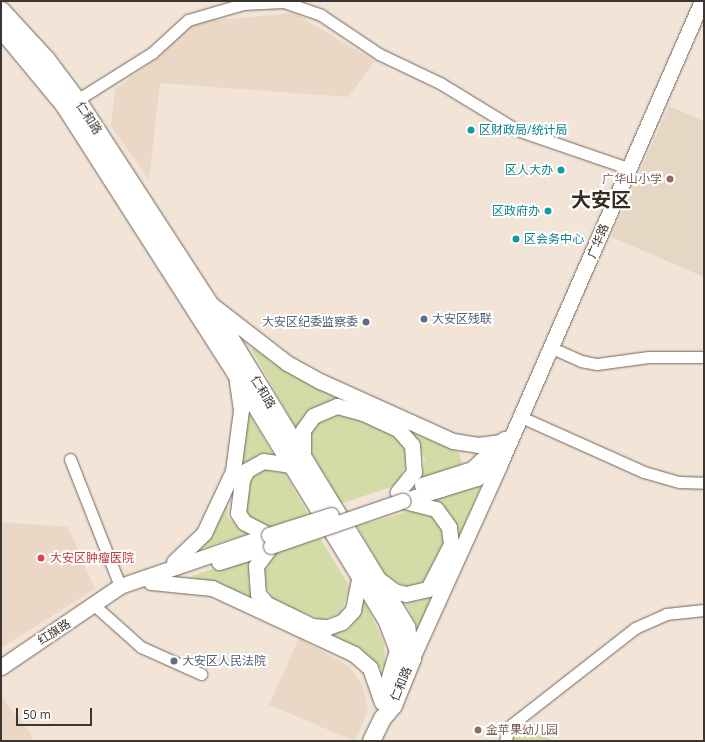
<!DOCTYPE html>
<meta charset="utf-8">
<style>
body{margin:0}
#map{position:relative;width:705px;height:742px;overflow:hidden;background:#f2e4d7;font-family:"Open Sans","Noto Sans SC",sans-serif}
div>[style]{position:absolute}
.built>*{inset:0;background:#ebd7c5}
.education>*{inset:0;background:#e6d7c5}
.green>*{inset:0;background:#d3dca7}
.roads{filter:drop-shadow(0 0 1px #716559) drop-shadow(0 0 1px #716559)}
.street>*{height:11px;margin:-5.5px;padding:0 5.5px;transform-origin:5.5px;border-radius:5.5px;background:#fff}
.secondary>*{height:15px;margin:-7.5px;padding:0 7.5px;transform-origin:7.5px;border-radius:7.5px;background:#fff}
.primary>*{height:17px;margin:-8.5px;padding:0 8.5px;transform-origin:8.5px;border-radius:8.5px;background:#fff}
.bridges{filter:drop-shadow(0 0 1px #716559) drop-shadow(0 0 1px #716559)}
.secondary-bridge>*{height:15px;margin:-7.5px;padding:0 7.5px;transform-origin:7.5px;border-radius:7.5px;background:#fff}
.dots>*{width:11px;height:11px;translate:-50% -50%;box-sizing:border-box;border:2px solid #fff;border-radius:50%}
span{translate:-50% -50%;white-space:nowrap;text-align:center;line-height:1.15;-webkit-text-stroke:4px #fff;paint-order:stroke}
.street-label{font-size:12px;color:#3b3631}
.culture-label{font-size:12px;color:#0d838f}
.left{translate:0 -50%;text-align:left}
.right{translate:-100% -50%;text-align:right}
.education-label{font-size:12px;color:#785e54}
.service-label{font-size:12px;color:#4e5e75}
.health-label{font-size:12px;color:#be3a42}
.town-label{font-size:20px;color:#362c22;font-weight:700}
.frame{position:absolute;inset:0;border:2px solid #3b3631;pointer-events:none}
.scale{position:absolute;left:16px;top:708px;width:76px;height:18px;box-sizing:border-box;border:2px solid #3b3631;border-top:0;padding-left:5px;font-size:12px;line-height:14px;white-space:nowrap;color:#3b3631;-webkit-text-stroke:3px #fff;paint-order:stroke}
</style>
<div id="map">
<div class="built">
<i style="clip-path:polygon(294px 13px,375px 61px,348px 97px,160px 83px,149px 180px,111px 126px,115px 89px,163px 53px,194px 22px)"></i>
<i style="clip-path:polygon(1px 522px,68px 527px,95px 589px,1px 648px)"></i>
<i style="clip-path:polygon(299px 638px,350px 667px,363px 686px,368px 710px,355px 741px,269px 705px)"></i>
<i style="clip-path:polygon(1px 696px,31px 734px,32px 741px,1px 741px)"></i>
</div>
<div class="education">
<i style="clip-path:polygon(669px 106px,704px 121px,704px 277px,611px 237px)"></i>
</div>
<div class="green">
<i style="clip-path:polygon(254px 345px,342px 398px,313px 408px,296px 428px,252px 350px)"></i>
<i style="clip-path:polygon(247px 411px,274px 455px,251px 458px,240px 470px)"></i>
<i style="clip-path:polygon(332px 413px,343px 414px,389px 430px,403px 444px,407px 461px,397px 485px,340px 504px,313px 456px,308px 436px,315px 424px)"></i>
<i style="clip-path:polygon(413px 433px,459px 452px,462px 464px,421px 479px,425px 460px)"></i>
<i style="clip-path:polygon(266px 466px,284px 472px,308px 514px,268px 528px,244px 515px,250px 477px)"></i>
<i style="clip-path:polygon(482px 483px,460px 535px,451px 514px,432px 500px)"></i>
<i style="clip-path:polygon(227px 504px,228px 518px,248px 534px,199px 549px)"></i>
<i style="clip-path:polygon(417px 509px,438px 520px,445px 530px,444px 546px,428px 580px,407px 587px,386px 576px,357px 526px)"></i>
<i style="clip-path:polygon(320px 538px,350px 587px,341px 613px,321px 620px,274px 600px,263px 581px,264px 570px,277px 551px)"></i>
<i style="clip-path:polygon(251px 557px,248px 583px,257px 603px,191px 576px)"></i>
<i style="clip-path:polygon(434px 595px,418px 629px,404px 600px,418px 602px)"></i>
<i style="clip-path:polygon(364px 599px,384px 643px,385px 666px,382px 669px,325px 636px,349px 629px,357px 619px)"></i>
<i style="clip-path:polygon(529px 730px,547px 737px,553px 741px,511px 741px,512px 734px,523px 738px)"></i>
</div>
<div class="roads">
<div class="street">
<i style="left:77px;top:100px;width:89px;rotate:-32.1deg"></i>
<i style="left:152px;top:53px;width:49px;rotate:-42.5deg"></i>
<i style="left:188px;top:20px;width:57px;rotate:-16.2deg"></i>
<i style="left:243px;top:4px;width:41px;rotate:-2.8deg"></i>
<i style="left:284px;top:2px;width:39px;rotate:19deg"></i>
<i style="left:321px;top:15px;width:70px;rotate:33.9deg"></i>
<i style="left:379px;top:54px;width:68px;rotate:25.4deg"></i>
<i style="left:440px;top:83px;width:90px;rotate:31.4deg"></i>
<i style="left:517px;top:130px;width:120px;rotate:19deg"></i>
<i style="left:552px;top:348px;width:32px;rotate:24deg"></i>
<i style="left:581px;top:361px;width:16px;rotate:11deg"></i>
<i style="left:597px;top:364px;width:52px;rotate:-7.7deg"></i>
<i style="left:649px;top:357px;width:55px"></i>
<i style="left:521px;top:417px;width:135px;rotate:24.1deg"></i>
<i style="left:644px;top:472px;width:37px;rotate:16deg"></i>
<i style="left:680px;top:482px;width:24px;rotate:2deg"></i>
<i style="left:70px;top:459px;width:136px;rotate:68.5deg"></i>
<i style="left:94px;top:605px;width:63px;rotate:41.8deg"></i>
<i style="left:141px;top:647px;width:66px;rotate:24.2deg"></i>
<i style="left:505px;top:741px;width:17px;rotate:-69deg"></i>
<i style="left:511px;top:725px;width:157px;rotate:-38deg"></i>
<i style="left:635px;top:628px;width:34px;rotate:-24deg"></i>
<i style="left:666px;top:614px;width:38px;rotate:-6deg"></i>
</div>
<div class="secondary">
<i style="left:212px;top:305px;width:95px;rotate:37.7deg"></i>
<i style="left:287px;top:363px;width:38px;rotate:29deg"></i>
<i style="left:320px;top:381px;width:146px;rotate:24.3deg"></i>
<i style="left:453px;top:441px;width:25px;rotate:9deg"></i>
<i style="left:478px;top:445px;width:21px;rotate:-8deg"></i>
<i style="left:303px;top:458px;width:28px;rotate:-90deg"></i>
<i style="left:303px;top:430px;width:17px;rotate:-54deg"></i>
<i style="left:313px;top:416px;width:26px;rotate:-23deg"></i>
<i style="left:337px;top:406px;width:27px;rotate:15deg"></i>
<i style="left:363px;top:413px;width:38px;rotate:25deg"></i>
<i style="left:398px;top:429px;width:21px;rotate:49deg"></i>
<i style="left:412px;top:445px;width:27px;rotate:86deg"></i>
<i style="left:414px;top:472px;width:26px;rotate:129deg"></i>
<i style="left:422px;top:485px;width:52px;rotate:-17.7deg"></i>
<i style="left:472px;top:469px;width:44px;rotate:-43.2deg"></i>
<i style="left:402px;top:501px;width:78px;rotate:-17deg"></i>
<i style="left:477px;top:478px;width:29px;rotate:-35deg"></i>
<i style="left:501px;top:461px;width:502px;rotate:-66.4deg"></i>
<i style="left:269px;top:535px;width:28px;rotate:-153deg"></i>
<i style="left:244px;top:522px;width:11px;rotate:-124deg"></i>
<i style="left:238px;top:513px;width:34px;rotate:-83deg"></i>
<i style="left:242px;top:479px;width:10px;rotate:-61deg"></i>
<i style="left:247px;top:470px;width:18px;rotate:-29deg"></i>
<i style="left:263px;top:461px;width:27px;rotate:8deg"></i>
<i style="left:271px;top:546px;width:25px;rotate:127deg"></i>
<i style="left:256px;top:566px;width:28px;rotate:86deg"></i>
<i style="left:258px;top:594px;width:13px;rotate:48deg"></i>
<i style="left:267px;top:604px;width:50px;rotate:26.1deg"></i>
<i style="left:312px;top:626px;width:16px;rotate:4deg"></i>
<i style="left:328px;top:627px;width:15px;rotate:-20deg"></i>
<i style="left:342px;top:622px;width:16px;rotate:-47deg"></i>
<i style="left:353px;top:610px;width:31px;rotate:-79deg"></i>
<i style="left:174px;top:562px;width:42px;rotate:-44deg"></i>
<i style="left:204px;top:533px;width:68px;rotate:-64.9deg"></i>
<i style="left:233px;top:471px;width:62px;rotate:-82.5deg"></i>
<i style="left:241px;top:410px;width:35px;rotate:-98deg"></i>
<i style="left:219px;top:562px;width:53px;rotate:-17.4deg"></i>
<i style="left:377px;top:578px;width:21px;rotate:37deg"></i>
<i style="left:394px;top:591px;width:12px;rotate:14deg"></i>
<i style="left:406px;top:594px;width:23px;rotate:-13deg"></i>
<i style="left:428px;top:589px;width:51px;rotate:-62.9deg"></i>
<i style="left:451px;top:544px;width:17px;rotate:-97deg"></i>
<i style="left:449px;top:527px;width:22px;rotate:-126deg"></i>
<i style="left:436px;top:509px;width:30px;rotate:-166deg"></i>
<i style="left:151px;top:582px;width:61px;rotate:5.6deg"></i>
<i style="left:212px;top:588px;width:157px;rotate:24.9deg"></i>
<i style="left:354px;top:654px;width:21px;rotate:41deg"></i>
<i style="left:370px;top:668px;width:36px;rotate:71deg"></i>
<i style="left:412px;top:658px;width:213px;rotate:-65.6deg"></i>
<i style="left:1px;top:667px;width:144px;rotate:-34.2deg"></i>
<i style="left:120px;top:586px;width:157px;rotate:-18.9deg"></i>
</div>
<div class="primary">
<i style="left:1px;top:10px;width:68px;rotate:47.4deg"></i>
<i style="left:47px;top:60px;width:50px;rotate:53.1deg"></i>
<i style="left:77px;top:100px;width:241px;rotate:57deg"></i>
<i style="left:208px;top:302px;width:381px;rotate:58.6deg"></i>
<i style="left:406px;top:627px;width:32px;rotate:79deg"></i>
<i style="left:412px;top:658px;width:51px;rotate:112deg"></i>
<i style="left:393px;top:705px;width:17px;rotate:130deg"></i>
<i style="left:382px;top:718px;width:25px;rotate:116deg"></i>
<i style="left:1px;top:29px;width:99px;rotate:50.3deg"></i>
<i style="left:64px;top:105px;width:317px;rotate:57.4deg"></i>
<i style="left:235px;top:372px;width:289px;rotate:58.6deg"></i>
<i style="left:386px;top:619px;width:33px;rotate:69deg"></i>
<i style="left:398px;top:650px;width:46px;rotate:106.5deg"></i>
</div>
</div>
<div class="bridges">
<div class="secondary-bridge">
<i style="left:269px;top:535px;width:65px;rotate:-17.9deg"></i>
<i style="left:271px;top:546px;width:139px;rotate:-19deg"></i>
</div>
</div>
<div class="dots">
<i style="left:471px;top:130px;background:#0f9aa8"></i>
<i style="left:561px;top:170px;background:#0f9aa8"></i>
<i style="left:670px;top:179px;background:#8d6e63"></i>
<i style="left:548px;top:211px;background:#0f9aa8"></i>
<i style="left:516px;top:239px;background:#0f9aa8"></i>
<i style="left:424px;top:319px;background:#5c6f8a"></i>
<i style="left:366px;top:322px;background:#5c6f8a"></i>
<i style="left:41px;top:558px;background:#e0444e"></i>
<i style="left:174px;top:661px;background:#5c6f8a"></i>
<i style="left:478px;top:730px;background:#8d6e63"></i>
</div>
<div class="street-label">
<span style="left:89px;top:118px;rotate:57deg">仁和路</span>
<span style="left:598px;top:241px;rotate:-67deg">广华路</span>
<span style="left:263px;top:392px;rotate:59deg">仁和路</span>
<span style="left:54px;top:632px;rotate:-32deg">红旗路</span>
<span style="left:401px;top:684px;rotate:-67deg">仁和路</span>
</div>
<div class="culture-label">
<span class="left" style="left:479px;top:130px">区财政局/统计局</span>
<span class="right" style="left:553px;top:170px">区人大办</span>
<span class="right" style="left:540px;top:211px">区政府办</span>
<span class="left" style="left:524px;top:239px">区会务中心</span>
</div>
<div class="education-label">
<span class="right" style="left:662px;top:179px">广华山小学</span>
<span class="left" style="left:486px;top:730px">金苹果幼儿园</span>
</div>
<div class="service-label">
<span class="left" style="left:432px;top:319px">大安区残联</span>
<span class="right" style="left:358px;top:322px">大安区纪委监察委</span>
<span class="left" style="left:182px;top:661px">大安区人民法院</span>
</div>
<div class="health-label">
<span class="left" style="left:50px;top:558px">大安区肿瘤医院</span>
</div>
<div class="town-label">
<span style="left:601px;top:199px">大安区</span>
</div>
<div class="frame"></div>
<div class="scale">50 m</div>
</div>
